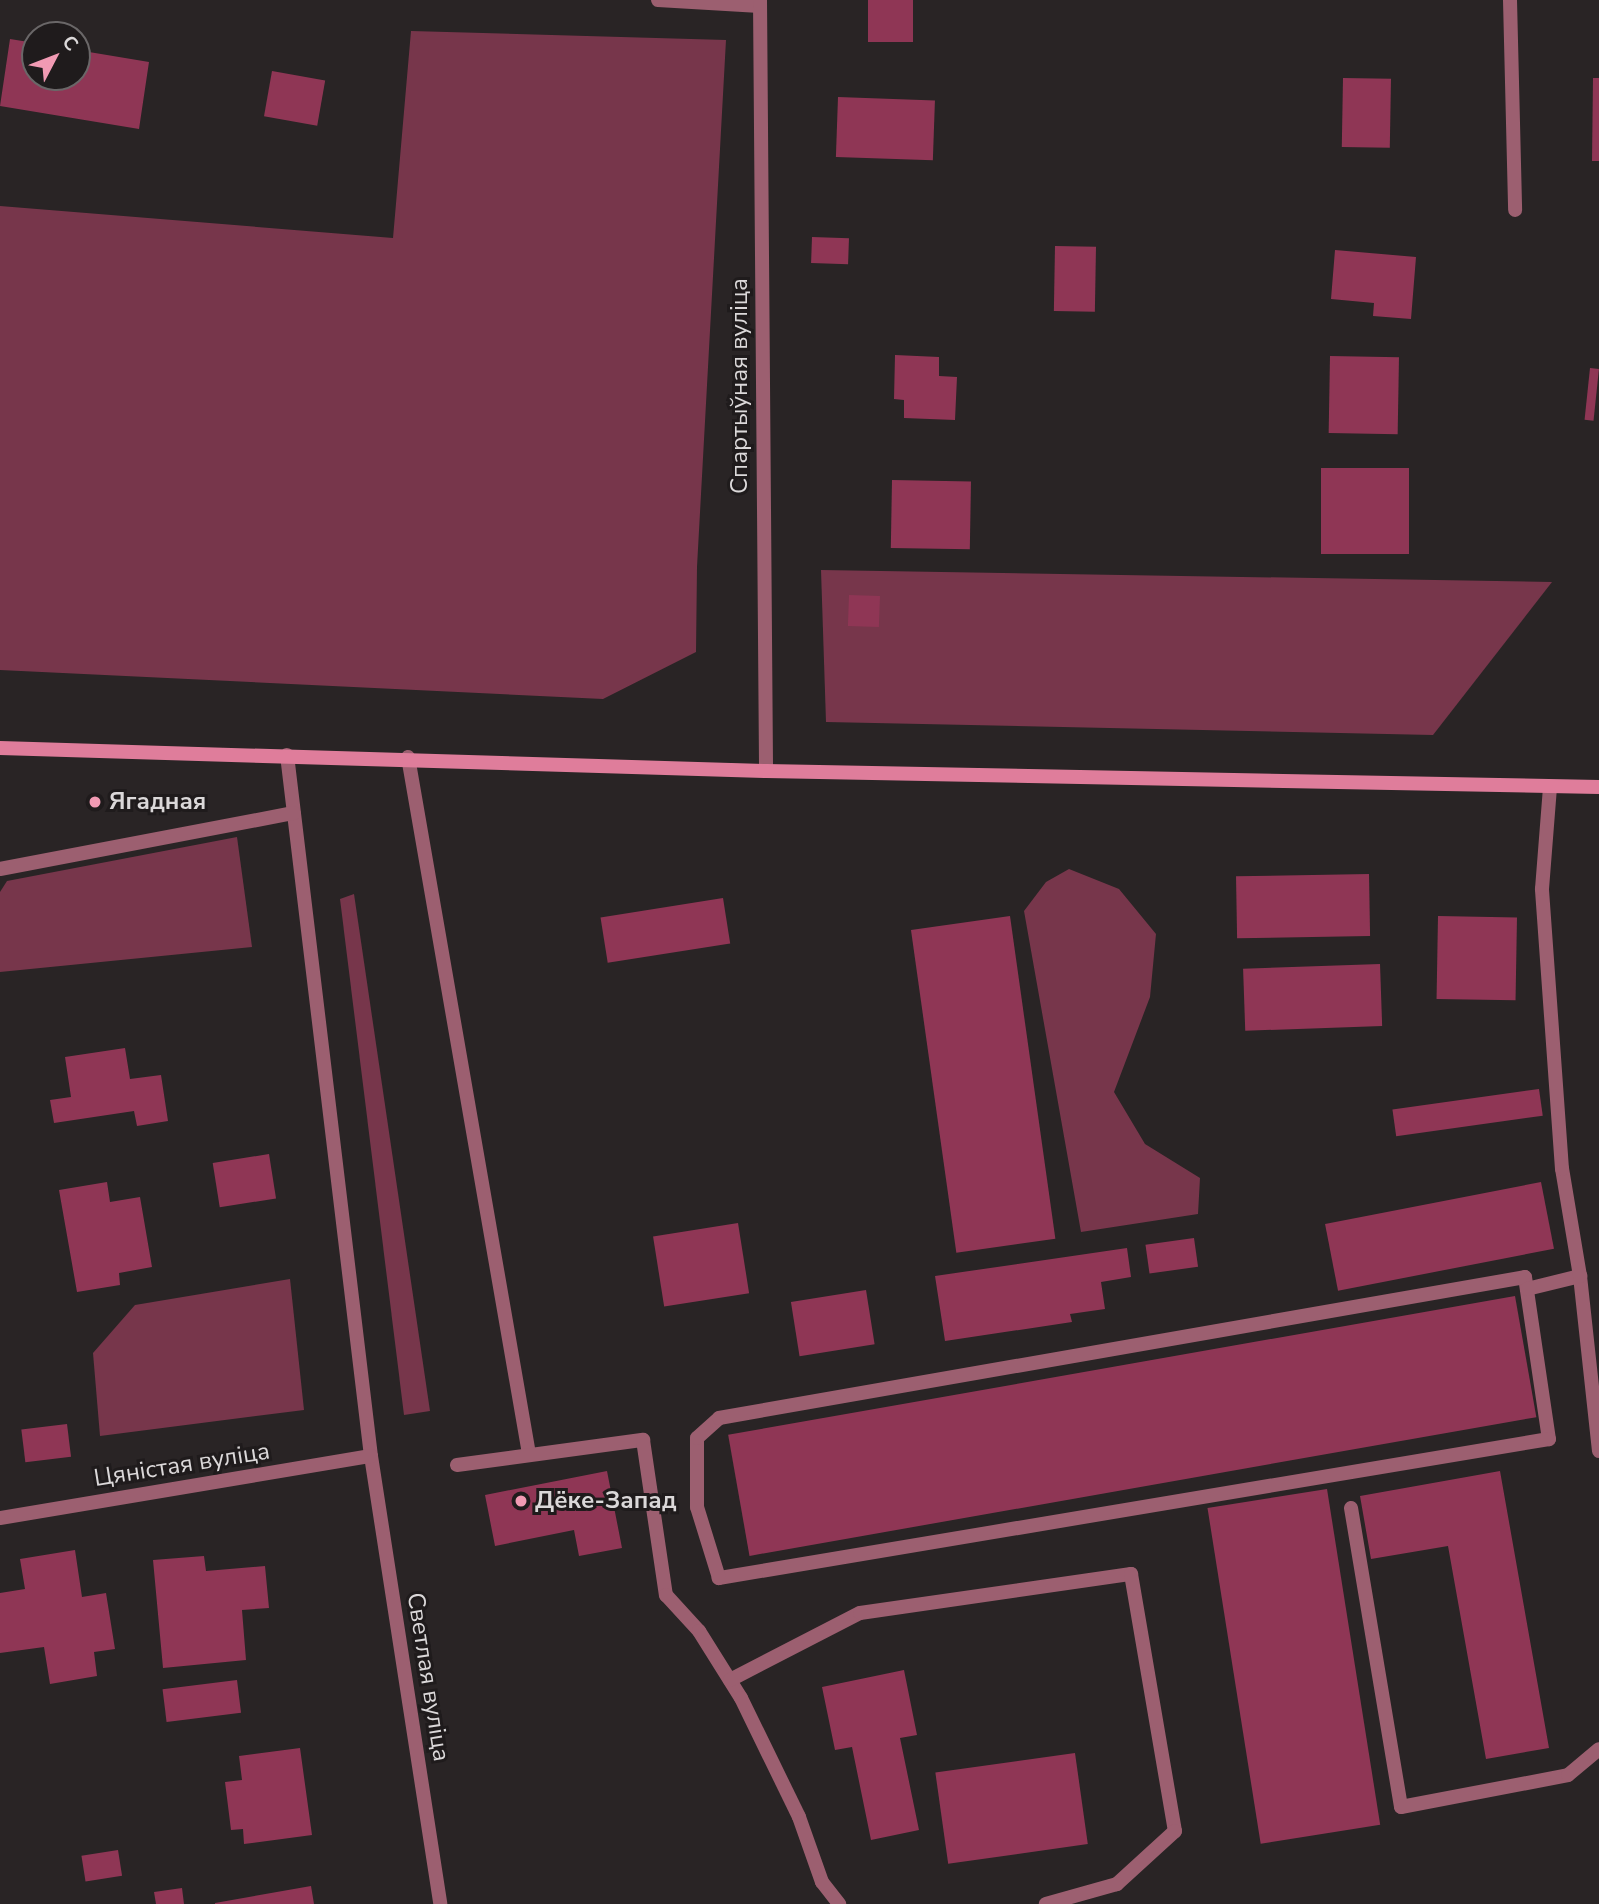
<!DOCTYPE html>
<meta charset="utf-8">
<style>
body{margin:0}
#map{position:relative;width:1599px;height:1904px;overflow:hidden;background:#292425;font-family:"Nunito Sans",sans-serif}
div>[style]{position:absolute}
.green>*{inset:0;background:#77364b}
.building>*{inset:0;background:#8f3655;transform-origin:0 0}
.service>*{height:14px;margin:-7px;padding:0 7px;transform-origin:7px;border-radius:7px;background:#9c5f70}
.minor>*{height:14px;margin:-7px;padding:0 7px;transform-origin:7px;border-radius:7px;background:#9c5f70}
.secondary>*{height:14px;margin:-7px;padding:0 7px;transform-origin:7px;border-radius:7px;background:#df7d9b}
.dots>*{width:19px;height:19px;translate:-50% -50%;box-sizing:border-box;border:4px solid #1f1b1c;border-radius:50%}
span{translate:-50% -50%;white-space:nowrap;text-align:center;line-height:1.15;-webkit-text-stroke:6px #1f1b1c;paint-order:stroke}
.street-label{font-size:24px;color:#dbd8d9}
.poi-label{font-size:24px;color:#dbd8d9;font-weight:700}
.left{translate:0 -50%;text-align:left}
.north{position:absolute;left:21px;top:21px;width:70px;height:70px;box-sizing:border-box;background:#1f1b1c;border:2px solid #6a6768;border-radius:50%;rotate:48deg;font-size:19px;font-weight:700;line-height:28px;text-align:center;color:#dbd8d9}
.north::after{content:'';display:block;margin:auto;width:24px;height:32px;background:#f19ab3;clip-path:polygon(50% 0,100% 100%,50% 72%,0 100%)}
</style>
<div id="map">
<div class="green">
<i style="clip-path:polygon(411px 31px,726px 40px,697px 567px,696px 652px,603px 699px,0 670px,0 206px,393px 238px)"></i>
<i style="clip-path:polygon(821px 570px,1552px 582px,1433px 735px,826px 722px)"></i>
<i style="clip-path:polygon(237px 837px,252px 947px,0 972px,0 892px,7px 881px)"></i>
<i style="clip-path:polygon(1069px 869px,1119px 889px,1156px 934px,1150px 997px,1114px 1092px,1145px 1144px,1200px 1178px,1198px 1214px,1081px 1232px,1024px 911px,1046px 882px)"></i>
<i style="clip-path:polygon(354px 894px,430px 1411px,404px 1415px,340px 899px)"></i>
<i style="clip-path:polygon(290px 1279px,304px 1410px,100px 1436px,93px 1353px,135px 1305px)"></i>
</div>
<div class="building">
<i style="left:868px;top:0;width:45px;height:42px"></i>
<i style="clip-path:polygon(10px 39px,35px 43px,35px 77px,77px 77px,77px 50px,149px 62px,139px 129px,0 106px)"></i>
<i style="left:272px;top:71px;width:54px;height:46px;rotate:10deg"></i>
<i style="left:1343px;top:78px;width:48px;height:69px;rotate:1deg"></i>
<i style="clip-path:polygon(1593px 78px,1599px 78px,1599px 161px,1592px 161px)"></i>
<i style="left:838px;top:97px;width:97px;height:60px;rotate:2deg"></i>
<i style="left:812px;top:237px;width:37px;height:26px;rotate:2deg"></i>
<i style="left:1055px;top:246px;width:41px;height:65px;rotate:1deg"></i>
<i style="clip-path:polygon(1335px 250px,1416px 257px,1411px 319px,1373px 316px,1374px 303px,1331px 299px)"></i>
<i style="clip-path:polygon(895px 355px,939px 357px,939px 376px,957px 377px,955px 420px,904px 418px,904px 400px,894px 399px)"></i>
<i style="left:1330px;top:356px;width:69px;height:77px;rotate:1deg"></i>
<i style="left:1590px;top:368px;width:9px;height:52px;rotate:6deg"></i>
<i style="left:1321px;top:468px;width:88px;height:86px"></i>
<i style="left:892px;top:480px;width:79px;height:68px;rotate:1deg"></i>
<i style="left:849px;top:595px;width:31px;height:31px;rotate:2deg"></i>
<i style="left:1369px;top:874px;width:62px;height:133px;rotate:89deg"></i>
<i style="left:723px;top:898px;width:46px;height:124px;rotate:81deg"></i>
<i style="left:1010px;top:916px;width:326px;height:100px;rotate:82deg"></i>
<i style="left:1438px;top:916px;width:79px;height:83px;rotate:1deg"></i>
<i style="left:1380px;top:964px;width:62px;height:137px;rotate:88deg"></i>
<i style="clip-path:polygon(125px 1048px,130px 1079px,161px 1075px,168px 1121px,137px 1126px,134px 1111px,54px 1123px,50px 1100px,71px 1097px,65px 1057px)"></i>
<i style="left:1539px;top:1089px;width:27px;height:148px;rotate:82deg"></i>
<i style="left:269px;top:1154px;width:45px;height:57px;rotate:81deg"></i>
<i style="clip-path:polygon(107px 1182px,110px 1202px,140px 1197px,152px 1267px,119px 1273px,120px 1285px,77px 1292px,59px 1190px)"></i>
<i style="left:1541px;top:1182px;width:68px;height:220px;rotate:79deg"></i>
<i style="left:738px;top:1223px;width:71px;height:86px;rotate:81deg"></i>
<i style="left:1194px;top:1238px;width:29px;height:49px;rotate:82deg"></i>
<i style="clip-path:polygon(1127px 1248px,1131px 1277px,1101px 1282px,1105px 1309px,1070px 1314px,1072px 1322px,945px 1341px,935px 1276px)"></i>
<i style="left:866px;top:1290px;width:55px;height:76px;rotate:81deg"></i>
<i style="left:1515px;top:1296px;width:123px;height:799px;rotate:80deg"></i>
<i style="left:67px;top:1424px;width:33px;height:46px;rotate:83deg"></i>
<i style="clip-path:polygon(607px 1471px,622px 1548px,579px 1556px,574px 1530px,495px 1546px,485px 1495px)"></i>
<i style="clip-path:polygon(1500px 1471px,1549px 1748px,1486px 1759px,1448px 1546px,1371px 1559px,1360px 1496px)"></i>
<i style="left:1327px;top:1489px;width:340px;height:121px;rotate:81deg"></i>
<i style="clip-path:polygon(75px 1550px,82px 1597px,106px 1593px,115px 1649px,94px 1652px,97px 1676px,50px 1684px,44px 1647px,0 1653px,0 1593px,25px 1589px,20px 1559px)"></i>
<i style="clip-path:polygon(204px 1556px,206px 1571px,265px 1566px,269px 1608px,242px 1610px,246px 1660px,163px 1668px,153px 1560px)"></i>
<i style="clip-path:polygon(904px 1670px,917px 1735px,900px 1738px,919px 1830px,871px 1840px,852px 1747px,835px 1750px,822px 1687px)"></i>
<i style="left:237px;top:1680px;width:33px;height:75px;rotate:83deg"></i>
<i style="clip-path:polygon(300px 1748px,312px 1835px,244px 1844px,243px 1829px,231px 1830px,225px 1782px,242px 1780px,239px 1756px)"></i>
<i style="left:1075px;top:1753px;width:92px;height:141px;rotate:82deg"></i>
<i style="left:118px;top:1850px;width:26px;height:37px;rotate:81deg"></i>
<i style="clip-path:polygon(311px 1886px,314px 1904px,215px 1904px,215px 1903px)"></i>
<i style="clip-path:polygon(182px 1888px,184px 1904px,156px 1904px,154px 1892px)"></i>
</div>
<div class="service">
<i style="left:658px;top:0;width:102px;rotate:3.4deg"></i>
<i style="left:408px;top:757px;width:707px;rotate:80.15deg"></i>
<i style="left:1580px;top:1276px;width:176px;rotate:83.8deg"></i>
<i style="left:1525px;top:1277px;width:164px;rotate:81.6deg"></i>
<i style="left:1549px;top:1439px;width:842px;rotate:170.49deg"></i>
<i style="left:719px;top:1578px;width:74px;rotate:-107.2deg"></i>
<i style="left:697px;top:1507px;width:69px;rotate:-90deg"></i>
<i style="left:697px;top:1438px;width:30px;rotate:-42deg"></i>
<i style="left:719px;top:1418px;width:818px;rotate:-9.92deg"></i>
<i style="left:1527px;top:1289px;width:55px;rotate:-13.8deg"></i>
<i style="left:1580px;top:1276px;width:109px;rotate:-99.5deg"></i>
<i style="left:1562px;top:1169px;width:281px;rotate:-94.1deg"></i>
<i style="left:1542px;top:889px;width:102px;rotate:-85.5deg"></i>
<i style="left:457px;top:1465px;width:188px;rotate:-7.7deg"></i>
<i style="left:643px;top:1440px;width:157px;rotate:81.6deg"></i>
<i style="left:666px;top:1595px;width:49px;rotate:47.5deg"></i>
<i style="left:699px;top:1631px;width:79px;rotate:57.9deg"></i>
<i style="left:741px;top:1698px;width:132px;rotate:64deg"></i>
<i style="left:799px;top:1817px;width:69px;rotate:70.5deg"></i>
<i style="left:822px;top:1882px;width:28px;rotate:52deg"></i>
<i style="left:1351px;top:1508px;width:303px;rotate:80.5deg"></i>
<i style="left:1401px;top:1807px;width:170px;rotate:-10.8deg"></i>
<i style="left:1568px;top:1775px;width:40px;rotate:-40deg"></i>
<i style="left:730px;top:1680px;width:146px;rotate:-27.3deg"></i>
<i style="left:860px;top:1613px;width:274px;rotate:-8.2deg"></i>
<i style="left:1131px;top:1574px;width:261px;rotate:80.3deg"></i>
<i style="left:1175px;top:1831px;width:79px;rotate:137.6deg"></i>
<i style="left:1117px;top:1884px;width:74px;rotate:164.3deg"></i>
</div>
<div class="minor">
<i style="left:760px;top:0;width:771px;rotate:89.55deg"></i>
<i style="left:1510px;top:0;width:210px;rotate:88.6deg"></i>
<i style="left:287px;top:755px;width:706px;rotate:83.17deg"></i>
<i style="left:371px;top:1456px;width:453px;rotate:81.2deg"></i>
<i style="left:0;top:869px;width:299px;rotate:-10.8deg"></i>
<i style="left:0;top:1518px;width:376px;rotate:-9.5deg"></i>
</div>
<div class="secondary">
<i style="left:0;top:748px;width:766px;rotate:1.72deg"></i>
<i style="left:766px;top:771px;width:833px;rotate:1.1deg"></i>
</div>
<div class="dots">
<i style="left:95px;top:802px;background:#f19ab3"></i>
<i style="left:521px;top:1501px;background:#f19ab3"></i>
</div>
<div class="street-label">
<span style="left:740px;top:386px;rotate:-90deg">Спартыўная вуліца</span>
<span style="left:182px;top:1465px;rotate:-9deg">Цяністая вуліца</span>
<span style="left:428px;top:1677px;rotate:81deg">Светлая вуліца</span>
</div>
<div class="poi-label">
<span class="left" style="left:109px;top:802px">Ягадная</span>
<span class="left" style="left:535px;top:1501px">Дёке-Запад</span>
</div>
<div class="north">С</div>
</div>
